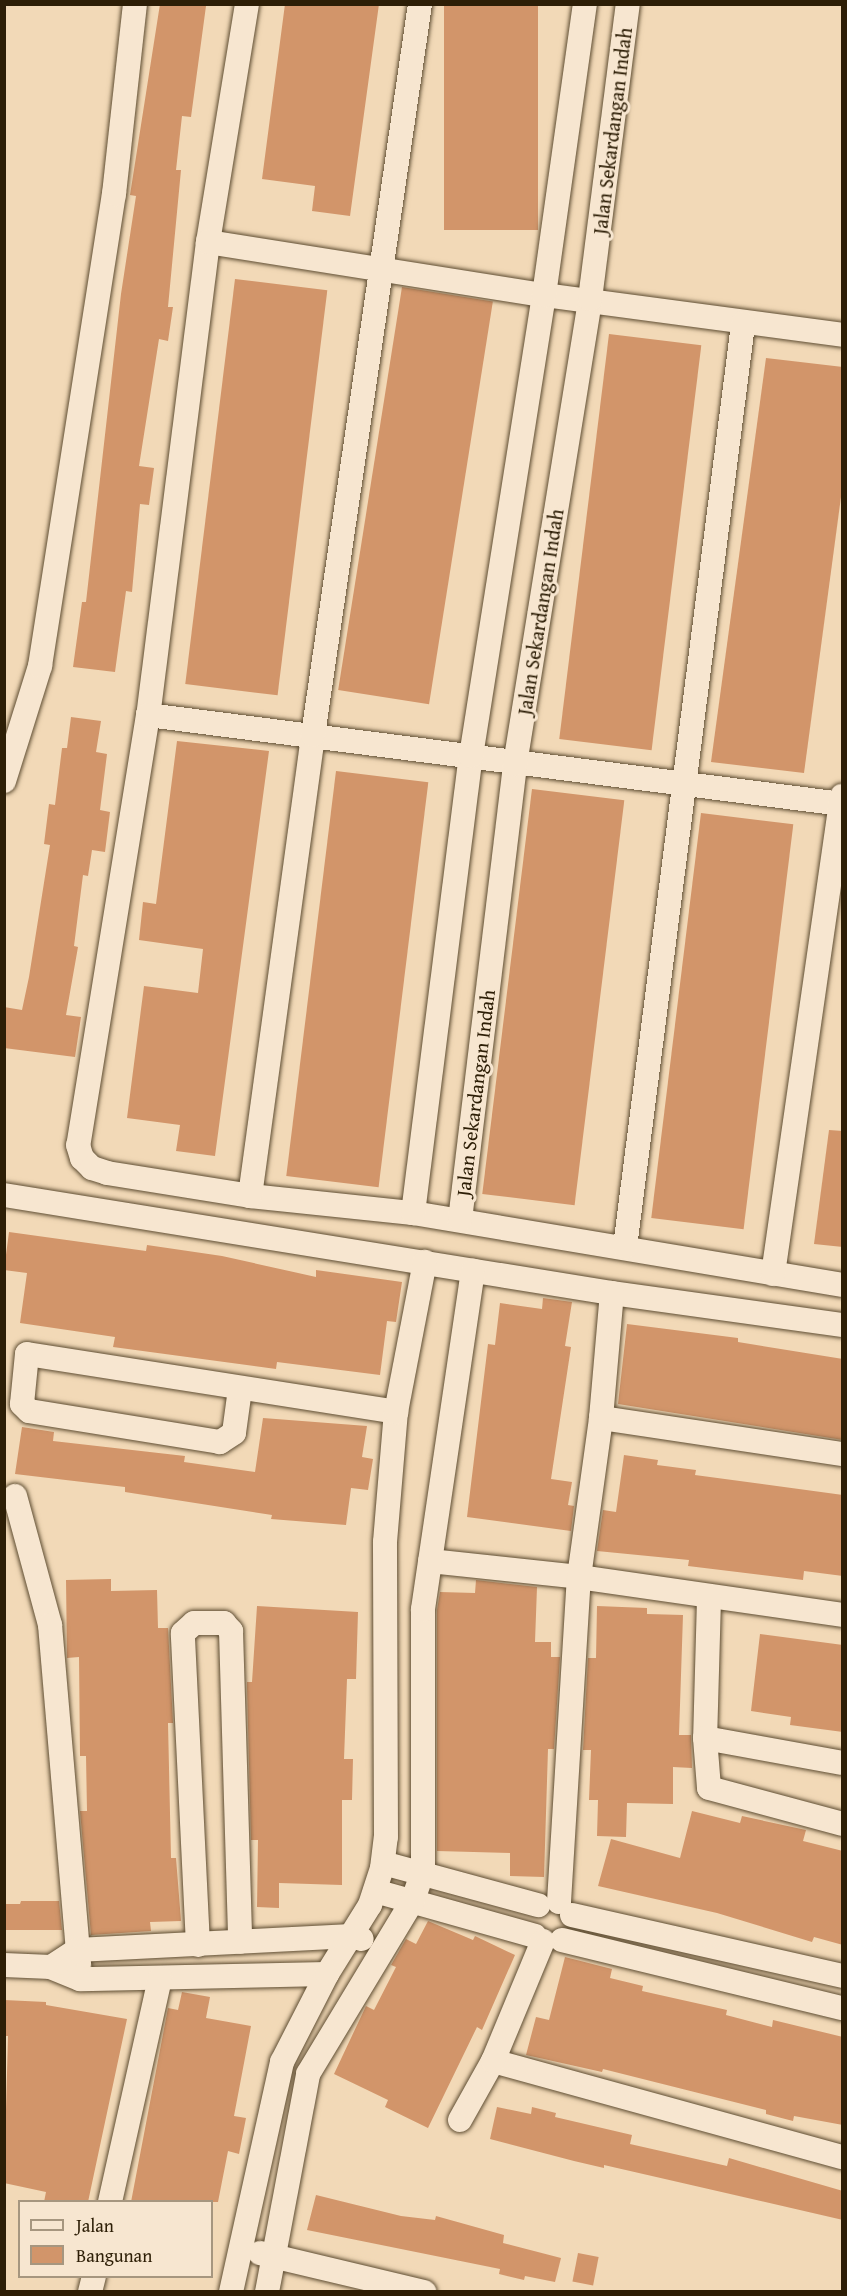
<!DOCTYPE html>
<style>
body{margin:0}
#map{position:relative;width:847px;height:2296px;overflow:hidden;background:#f2d9b7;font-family:"Gentium Book Plus",serif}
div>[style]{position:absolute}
.building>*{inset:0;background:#d2956a;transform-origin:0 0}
.roads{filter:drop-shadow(0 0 2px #5e4d32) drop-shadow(0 0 2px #5e4d32)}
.street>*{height:24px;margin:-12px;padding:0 12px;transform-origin:12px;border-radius:12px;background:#f7e6d0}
span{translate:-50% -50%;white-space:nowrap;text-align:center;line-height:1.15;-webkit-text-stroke:6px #f7e6d0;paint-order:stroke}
.street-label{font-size:20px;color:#2d1e06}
.frame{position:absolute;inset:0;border:6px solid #2d1e06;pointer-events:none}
.legend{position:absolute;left:18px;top:2200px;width:195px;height:78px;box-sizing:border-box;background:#f7e6d0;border:2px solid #a6967f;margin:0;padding:8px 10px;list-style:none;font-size:18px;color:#2d1e06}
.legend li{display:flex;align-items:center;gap:12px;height:30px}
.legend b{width:30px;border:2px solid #a6967f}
</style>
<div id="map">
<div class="building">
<i style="clip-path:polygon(160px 4px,206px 6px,191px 117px,182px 116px,176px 170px,181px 170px,168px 307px,173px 307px,168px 341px,159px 339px,139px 466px,154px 468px,149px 505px,140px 504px,132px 592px,126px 591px,115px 672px,73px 667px,82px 602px,86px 602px,121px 294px,136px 196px,130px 195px)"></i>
<i style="clip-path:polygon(285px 4px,379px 4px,350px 216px,312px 211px,315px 186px,262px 179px)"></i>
<i style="left:444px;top:4px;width:94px;height:226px"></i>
<i style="left:235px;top:279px;width:93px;height:408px;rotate:7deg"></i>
<i style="left:402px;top:287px;width:92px;height:408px;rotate:9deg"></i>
<i style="left:609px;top:334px;width:93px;height:408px;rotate:7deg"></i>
<i style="clip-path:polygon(766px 358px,843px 367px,843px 482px,804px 773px,711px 762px)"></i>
<i style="clip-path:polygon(71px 717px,101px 721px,96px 752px,107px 754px,100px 810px,110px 812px,105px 852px,92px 850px,88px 876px,83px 875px,74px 946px,78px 947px,66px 1015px,81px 1017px,75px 1057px,4px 1048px,4px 1007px,22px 1010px,29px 977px,50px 845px,44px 844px,49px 804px,55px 805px,62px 748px,67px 748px)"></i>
<i style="clip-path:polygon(177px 741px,269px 751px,215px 1156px,176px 1151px,180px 1125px,127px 1118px,144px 986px,198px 993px,203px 949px,139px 940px,143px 902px,156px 904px)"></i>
<i style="left:336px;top:771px;width:93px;height:408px;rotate:7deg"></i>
<i style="left:532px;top:789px;width:93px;height:408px;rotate:7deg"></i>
<i style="left:701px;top:813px;width:93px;height:408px;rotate:7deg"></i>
<i style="clip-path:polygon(829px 1130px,843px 1131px,843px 1247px,814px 1244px)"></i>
<i style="clip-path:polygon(9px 1232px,146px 1251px,147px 1245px,222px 1256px,316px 1277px,316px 1270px,402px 1282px,396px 1322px,387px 1321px,380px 1375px,277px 1362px,276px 1369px,113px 1347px,115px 1337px,20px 1323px,27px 1273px,4px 1270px)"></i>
<i style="clip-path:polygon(543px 1298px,572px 1302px,565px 1346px,571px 1347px,551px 1479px,572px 1482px,568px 1505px,574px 1506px,571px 1531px,467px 1517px,488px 1344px,495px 1345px,500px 1303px,542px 1309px)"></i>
<i style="clip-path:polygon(627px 1324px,738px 1338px,738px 1342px,843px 1359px,843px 1440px,618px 1404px)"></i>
<i style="clip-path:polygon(263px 1418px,367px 1426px,362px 1457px,373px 1459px,368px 1490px,351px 1488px,346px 1525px,271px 1519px,272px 1515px,125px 1492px,125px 1487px,15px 1474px,22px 1427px,54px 1432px,53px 1441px,185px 1456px,184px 1462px,255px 1472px)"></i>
<i style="clip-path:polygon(624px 1455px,658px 1460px,657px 1465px,696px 1470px,695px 1475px,843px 1495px,843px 1576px,804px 1571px,803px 1580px,688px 1566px,689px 1560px,597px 1551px,603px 1510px,616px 1512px)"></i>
<i style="clip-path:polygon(111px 1579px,111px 1591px,157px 1590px,158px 1628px,168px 1628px,173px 1723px,168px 1723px,171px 1858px,176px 1858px,181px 1921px,150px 1922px,151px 1931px,91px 1935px,80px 1811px,87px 1811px,86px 1756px,80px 1756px,79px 1657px,67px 1658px,66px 1580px)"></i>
<i style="clip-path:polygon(476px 1580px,537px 1587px,535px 1642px,551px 1642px,551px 1657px,560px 1657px,554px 1749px,548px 1749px,544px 1877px,510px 1876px,510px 1853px,437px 1851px,437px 1610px,440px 1592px,475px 1593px)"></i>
<i style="clip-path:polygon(257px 1606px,358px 1612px,356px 1679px,347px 1679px,344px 1759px,353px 1759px,352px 1800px,342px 1800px,342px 1885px,279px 1883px,279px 1908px,257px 1907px,258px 1840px,251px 1840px,247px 1687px,247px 1682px,252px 1682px)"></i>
<i style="clip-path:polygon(597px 1606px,647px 1608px,647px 1614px,683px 1615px,679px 1735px,691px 1735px,692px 1768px,673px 1767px,673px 1804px,627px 1803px,626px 1837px,597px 1836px,598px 1800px,589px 1800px,591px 1750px,583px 1750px,588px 1658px,596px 1658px)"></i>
<i style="clip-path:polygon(760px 1634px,843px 1645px,843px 1732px,790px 1725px,791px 1717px,751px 1711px)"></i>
<i style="clip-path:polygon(692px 1811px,740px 1823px,742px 1816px,806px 1830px,803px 1841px,843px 1851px,843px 1945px,814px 1937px,812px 1942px,717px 1913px,598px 1886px,611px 1839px,680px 1858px)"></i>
<i style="clip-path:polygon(21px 1901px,59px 1901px,62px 1930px,4px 1930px,4px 1904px,20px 1904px)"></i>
<i style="clip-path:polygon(428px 1921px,473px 1940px,475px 1936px,515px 1955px,482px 2030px,477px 2027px,428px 2128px,385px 2107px,388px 2100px,334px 2074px,366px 2006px,374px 2010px,396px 1967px,391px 1965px,406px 1939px,416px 1944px)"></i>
<i style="clip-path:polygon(565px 1957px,612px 1969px,610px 1978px,643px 1986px,642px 1991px,727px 2010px,726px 2015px,772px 2027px,773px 2020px,843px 2037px,843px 2125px,794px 2116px,793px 2121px,766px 2114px,766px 2110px,603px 2069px,602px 2072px,526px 2055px,536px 2017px,549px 2020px)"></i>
<i style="clip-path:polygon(182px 1992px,210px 1997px,206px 2018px,251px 2026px,234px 2116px,246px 2118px,239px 2154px,228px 2151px,218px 2202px,131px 2202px,168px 2008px,178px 2010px)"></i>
<i style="clip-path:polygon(4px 2000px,46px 2002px,46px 2005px,127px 2019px,88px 2202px,44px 2202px,46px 2192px,4px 2183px,8px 2036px,4px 2036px)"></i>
<i style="clip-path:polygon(497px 2107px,531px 2114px,532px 2107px,556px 2113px,555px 2117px,632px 2135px,630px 2144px,727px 2166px,729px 2158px,843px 2191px,843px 2220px,604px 2165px,604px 2168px,574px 2161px,490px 2139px)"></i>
<i style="clip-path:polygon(316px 2195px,401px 2216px,435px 2220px,436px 2216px,504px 2235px,503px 2243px,561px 2258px,555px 2282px,525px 2276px,524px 2280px,499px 2274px,500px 2269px,307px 2230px)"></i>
<i style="left:578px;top:2253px;width:21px;height:29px;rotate:11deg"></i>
</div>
<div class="roads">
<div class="street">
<i style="left:247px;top:4px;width:241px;rotate:99.3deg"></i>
<i style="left:208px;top:242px;width:477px;rotate:97.2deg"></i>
<i style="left:148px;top:715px;width:436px;rotate:99.2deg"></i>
<i style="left:78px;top:1145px;width:14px;rotate:73deg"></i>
<i style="left:82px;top:1158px;width:14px;rotate:45deg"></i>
<i style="left:92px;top:1168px;width:16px;rotate:18deg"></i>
<i style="left:107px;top:1173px;width:145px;rotate:9.1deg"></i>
<i style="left:250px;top:1196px;width:164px;rotate:6deg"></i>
<i style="left:413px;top:1213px;width:435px;rotate:9.5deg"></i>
<i style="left:208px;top:242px;width:340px;rotate:9deg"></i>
<i style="left:544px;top:295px;width:301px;rotate:7.6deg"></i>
<i style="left:148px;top:715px;width:700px;rotate:7.31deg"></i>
<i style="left:4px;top:781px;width:121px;rotate:-72.6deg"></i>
<i style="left:40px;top:666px;width:478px;rotate:-81.1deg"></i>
<i style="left:114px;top:194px;width:191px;rotate:-83.7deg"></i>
<i style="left:4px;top:1195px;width:616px;rotate:9.16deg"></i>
<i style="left:612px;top:1293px;width:232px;rotate:7.9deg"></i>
<i style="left:250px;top:1196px;width:465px;rotate:-82.2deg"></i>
<i style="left:313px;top:735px;width:739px;rotate:-81.67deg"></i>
<i style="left:413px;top:1213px;width:461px;rotate:-82.8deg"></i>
<i style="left:471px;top:756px;width:467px;rotate:-81deg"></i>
<i style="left:544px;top:295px;width:294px;rotate:-82deg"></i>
<i style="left:460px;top:1220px;width:459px;rotate:-83.1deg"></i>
<i style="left:515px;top:764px;width:471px;rotate:-80.8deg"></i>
<i style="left:590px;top:299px;width:297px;rotate:-82.7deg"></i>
<i style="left:625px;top:1247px;width:931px;rotate:-82.71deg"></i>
<i style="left:773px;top:1274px;width:483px;rotate:-81.8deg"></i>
<i style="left:240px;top:1389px;width:44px;rotate:97.8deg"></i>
<i style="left:234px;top:1433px;width:17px;rotate:147deg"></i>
<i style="left:220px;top:1442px;width:193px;rotate:-170.8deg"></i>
<i style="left:29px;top:1411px;width:10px;rotate:-135deg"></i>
<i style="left:22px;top:1404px;width:50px;rotate:-84.3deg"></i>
<i style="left:27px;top:1354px;width:374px;rotate:8.9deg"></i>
<i style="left:601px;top:1418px;width:244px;rotate:8.5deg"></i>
<i style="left:15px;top:1496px;width:134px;rotate:74.8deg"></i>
<i style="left:50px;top:1625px;width:341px;rotate:85.1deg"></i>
<i style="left:430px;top:1561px;width:150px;rotate:6.1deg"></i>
<i style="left:579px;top:1577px;width:266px;rotate:8.2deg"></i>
<i style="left:709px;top:1599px;width:139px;rotate:91.6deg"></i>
<i style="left:705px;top:1738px;width:50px;rotate:85.4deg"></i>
<i style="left:709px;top:1788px;width:138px;rotate:15.1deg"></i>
<i style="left:705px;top:1738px;width:139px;rotate:10.3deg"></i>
<i style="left:383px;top:1863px;width:161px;rotate:15.2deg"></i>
<i style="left:375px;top:1891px;width:166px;rotate:15.7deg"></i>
<i style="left:559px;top:1902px;width:326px;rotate:-86.5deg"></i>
<i style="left:579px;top:1577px;width:161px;rotate:-82.1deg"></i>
<i style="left:601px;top:1418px;width:125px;rotate:-85deg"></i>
<i style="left:572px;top:1915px;width:277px;rotate:12.7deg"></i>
<i style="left:562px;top:1940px;width:288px;rotate:13.7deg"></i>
<i style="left:198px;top:1945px;width:312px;rotate:-92.8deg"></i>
<i style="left:183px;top:1633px;width:15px;rotate:-42deg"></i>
<i style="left:194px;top:1623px;width:30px"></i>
<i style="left:224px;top:1623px;width:11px;rotate:49deg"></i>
<i style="left:231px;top:1631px;width:311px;rotate:88.3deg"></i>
<i style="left:4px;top:1965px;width:47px;rotate:2.4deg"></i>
<i style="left:327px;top:1974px;width:247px;rotate:178.8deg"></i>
<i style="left:80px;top:1979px;width:31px;rotate:-158deg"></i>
<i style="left:51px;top:1967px;width:31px;rotate:-33deg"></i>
<i style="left:77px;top:1950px;width:275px;rotate:-2.9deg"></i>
<i style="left:352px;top:1936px;width:10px;rotate:17deg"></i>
<i style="left:493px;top:2061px;width:362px;rotate:15.4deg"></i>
<i style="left:460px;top:2120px;width:68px;rotate:-60.8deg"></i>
<i style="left:493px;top:2061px;width:130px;rotate:-67.4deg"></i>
<i style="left:110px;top:2202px;width:229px;rotate:-77.4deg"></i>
<i style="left:260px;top:2253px;width:169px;rotate:13.4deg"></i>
<i style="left:90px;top:2292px;width:16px;rotate:-76deg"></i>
<i style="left:231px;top:2292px;width:236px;rotate:-77.5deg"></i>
<i style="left:282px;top:2062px;width:99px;rotate:-62.9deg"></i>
<i style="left:327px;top:1974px;width:81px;rotate:-58.1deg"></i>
<i style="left:370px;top:1905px;width:39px;rotate:-72deg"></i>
<i style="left:382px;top:1868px;width:31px;rotate:-83deg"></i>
<i style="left:386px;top:1837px;width:295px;rotate:-90.2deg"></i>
<i style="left:385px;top:1542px;width:130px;rotate:-85.2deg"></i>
<i style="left:396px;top:1412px;width:153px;rotate:-79.1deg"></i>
<i style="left:267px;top:2292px;width:222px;rotate:-79.3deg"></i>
<i style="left:308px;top:2074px;width:203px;rotate:-58.9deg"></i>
<i style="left:413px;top:1900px;width:31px;rotate:-71deg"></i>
<i style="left:423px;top:1871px;width:262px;rotate:-90deg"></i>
<i style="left:423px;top:1609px;width:342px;rotate:-81.6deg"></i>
</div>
</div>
<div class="street-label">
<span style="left:612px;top:131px;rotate:-83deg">Jalan Sekardangan Indah</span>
<span style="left:540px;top:612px;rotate:-81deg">Jalan Sekardangan Indah</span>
<span style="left:475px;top:1093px;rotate:-83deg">Jalan Sekardangan Indah</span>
</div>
<div class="frame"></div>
<ul class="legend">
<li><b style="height:8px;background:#f7e6d0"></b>Jalan</li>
<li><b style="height:16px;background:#d2956a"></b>Bangunan</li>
</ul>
</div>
